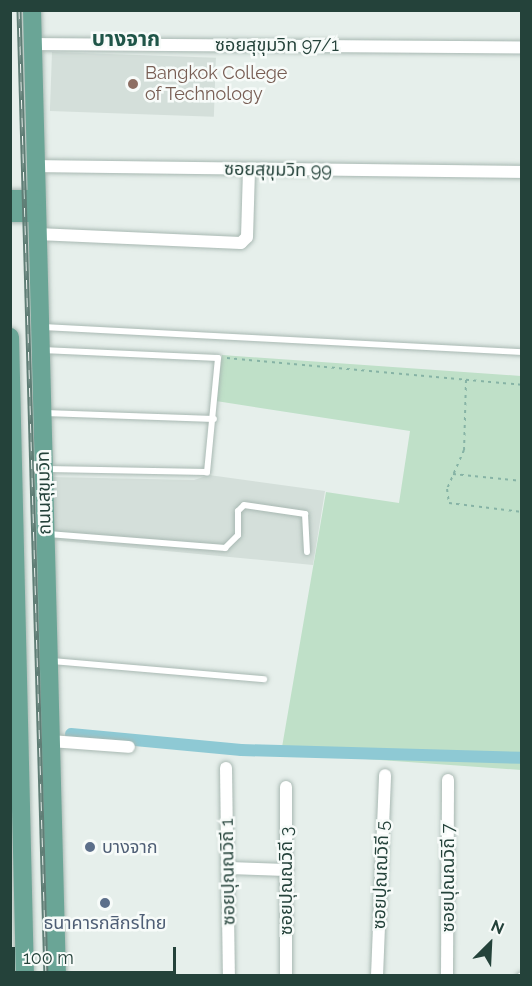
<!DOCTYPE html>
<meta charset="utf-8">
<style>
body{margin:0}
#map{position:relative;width:532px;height:986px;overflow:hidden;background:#e6efeb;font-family:Raleway,"Noto Sans Thai",sans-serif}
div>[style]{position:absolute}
.built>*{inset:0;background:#d4dfda;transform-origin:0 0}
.green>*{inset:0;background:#bfe0c8}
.canal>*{height:12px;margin:-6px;padding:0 6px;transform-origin:6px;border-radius:6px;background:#8ec9d4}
.path>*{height:2px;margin-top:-1px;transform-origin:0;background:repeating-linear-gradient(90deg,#86b3a5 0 3px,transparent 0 7.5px)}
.roads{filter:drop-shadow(0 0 2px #a8b8b2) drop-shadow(0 0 2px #a8b8b2)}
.lane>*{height:6px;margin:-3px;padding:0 3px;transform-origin:3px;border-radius:3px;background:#fff}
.street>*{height:12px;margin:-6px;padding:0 6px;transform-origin:6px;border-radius:6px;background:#fff}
.primary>*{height:18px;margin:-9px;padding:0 9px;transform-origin:9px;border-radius:9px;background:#6aa596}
.rail>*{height:5px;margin-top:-2.5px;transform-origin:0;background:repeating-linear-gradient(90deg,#f7fbf9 0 9px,#5f7d75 0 18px);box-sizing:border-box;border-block:2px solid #5f7d75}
.dots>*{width:16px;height:16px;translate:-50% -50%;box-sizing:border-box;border:3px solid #f7fbf9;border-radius:50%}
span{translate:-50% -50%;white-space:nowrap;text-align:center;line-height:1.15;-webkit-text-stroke:5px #f7fbf9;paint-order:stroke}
.street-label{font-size:18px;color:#24423a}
.education-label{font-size:18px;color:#785e54}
.left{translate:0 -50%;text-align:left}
.service-label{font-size:18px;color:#4e5e75}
.quarter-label{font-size:21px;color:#1f5548;font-weight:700}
.frame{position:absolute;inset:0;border:12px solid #24423a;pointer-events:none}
.north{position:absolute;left:460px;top:914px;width:60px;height:60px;-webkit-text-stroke:4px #f7fbf9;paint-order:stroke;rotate:24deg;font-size:16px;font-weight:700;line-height:24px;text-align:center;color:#24423a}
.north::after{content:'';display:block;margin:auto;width:21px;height:27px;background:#24423a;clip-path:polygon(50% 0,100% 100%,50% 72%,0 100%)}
.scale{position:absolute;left:12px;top:947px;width:164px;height:27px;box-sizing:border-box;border:3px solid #24423a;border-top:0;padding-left:8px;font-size:18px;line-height:21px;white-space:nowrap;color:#24423a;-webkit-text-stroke:4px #f7fbf9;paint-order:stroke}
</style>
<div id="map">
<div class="built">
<i style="left:52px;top:52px;width:164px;height:59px;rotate:2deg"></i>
<i style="clip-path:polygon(209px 475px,325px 491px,313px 565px,51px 540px,50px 477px,194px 480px)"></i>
</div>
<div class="green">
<i style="clip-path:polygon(222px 355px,521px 376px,521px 770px,281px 753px,326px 492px,399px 503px,410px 431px,216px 401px)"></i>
</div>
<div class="canal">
<i style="left:71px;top:734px;width:171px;rotate:5.4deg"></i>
<i style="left:241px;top:750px;width:281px;rotate:1.6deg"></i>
</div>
<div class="path">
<i style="left:227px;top:358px;width:296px;rotate:5.2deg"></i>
<i style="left:466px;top:380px;width:70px;rotate:91.6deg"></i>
<i style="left:464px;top:450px;width:43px;rotate:113.6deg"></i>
<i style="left:447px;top:489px;width:14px;rotate:82deg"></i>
<i style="left:449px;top:503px;width:74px;rotate:7deg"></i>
<i style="left:453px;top:474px;width:69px;rotate:5.8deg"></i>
</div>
<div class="roads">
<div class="lane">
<i style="left:43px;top:327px;width:480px;rotate:3deg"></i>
<i style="left:42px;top:350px;width:176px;rotate:2.6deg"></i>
<i style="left:218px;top:358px;width:115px;rotate:95.5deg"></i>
<i style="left:207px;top:472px;width:160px;rotate:-178.9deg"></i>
<i style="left:45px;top:413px;width:169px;rotate:2deg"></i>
<i style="left:48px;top:534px;width:178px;rotate:4.5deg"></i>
<i style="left:225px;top:548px;width:18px;rotate:-45deg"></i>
<i style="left:238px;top:535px;width:24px;rotate:-90deg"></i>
<i style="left:238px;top:511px;width:8px;rotate:-45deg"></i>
<i style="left:244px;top:505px;width:62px;rotate:8.4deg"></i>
<i style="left:305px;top:514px;width:38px;rotate:87deg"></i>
<i style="left:52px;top:661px;width:213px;rotate:4.9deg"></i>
<i style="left:520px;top:976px;width:2px;rotate:-27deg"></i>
</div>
<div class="street">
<i style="left:33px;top:44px;width:489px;rotate:0.4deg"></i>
<i style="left:35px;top:166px;width:487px;rotate:0.7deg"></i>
<i style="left:37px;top:234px;width:204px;rotate:2.5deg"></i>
<i style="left:241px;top:243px;width:8px;rotate:-45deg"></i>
<i style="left:247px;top:237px;width:67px;rotate:-88.3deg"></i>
<i style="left:50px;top:741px;width:79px;rotate:4.3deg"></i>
<i style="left:226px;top:768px;width:208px;rotate:89.2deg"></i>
<i style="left:228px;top:868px;width:59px;rotate:1.9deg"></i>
<i style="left:286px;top:976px;width:189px;rotate:-90deg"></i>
<i style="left:377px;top:976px;width:201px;rotate:-87.7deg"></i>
<i style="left:447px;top:976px;width:196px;rotate:-89.7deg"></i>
</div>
<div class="primary">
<i style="left:32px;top:10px;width:966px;rotate:88.52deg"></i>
<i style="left:10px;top:199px;width:25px"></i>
<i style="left:10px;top:213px;width:26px"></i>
<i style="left:10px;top:337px;width:639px;rotate:88.66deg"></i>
</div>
</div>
<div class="rail">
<i style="left:19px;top:10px;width:966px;rotate:88.4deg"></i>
</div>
<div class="dots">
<i style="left:133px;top:84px;background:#8d6e63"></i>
<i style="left:90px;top:847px;background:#5c6f8a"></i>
<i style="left:105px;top:903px;background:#5c6f8a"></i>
</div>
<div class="street-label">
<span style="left:277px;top:45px">ซอยสุขุมวิท 97/1</span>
<span style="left:278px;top:170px;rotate:1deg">ซอยสุขุมวิท 99</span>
<span style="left:44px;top:493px;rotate:-91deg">ถนนสุขุมวิท</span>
<span style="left:228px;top:872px;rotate:-91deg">ซอยปุณณวิถี 1</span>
<span style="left:381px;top:875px;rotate:-88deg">ซอยปุณณวิถี 5</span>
<span style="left:448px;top:878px;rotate:-90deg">ซอยปุณณวิถี 7</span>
<span style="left:286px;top:881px;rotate:-90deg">ซอยปุณณวิถี 3</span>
</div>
<div class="education-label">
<span class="left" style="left:145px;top:84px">Bangkok College<br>of Technology</span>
</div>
<div class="service-label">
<span class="left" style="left:102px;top:847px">บางจาก</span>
<span style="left:105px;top:923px">ธนาคารกสิกรไทย</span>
</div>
<div class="quarter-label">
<span style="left:126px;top:39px">บางจาก</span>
</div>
<div class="frame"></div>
<div class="north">N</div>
<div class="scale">100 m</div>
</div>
